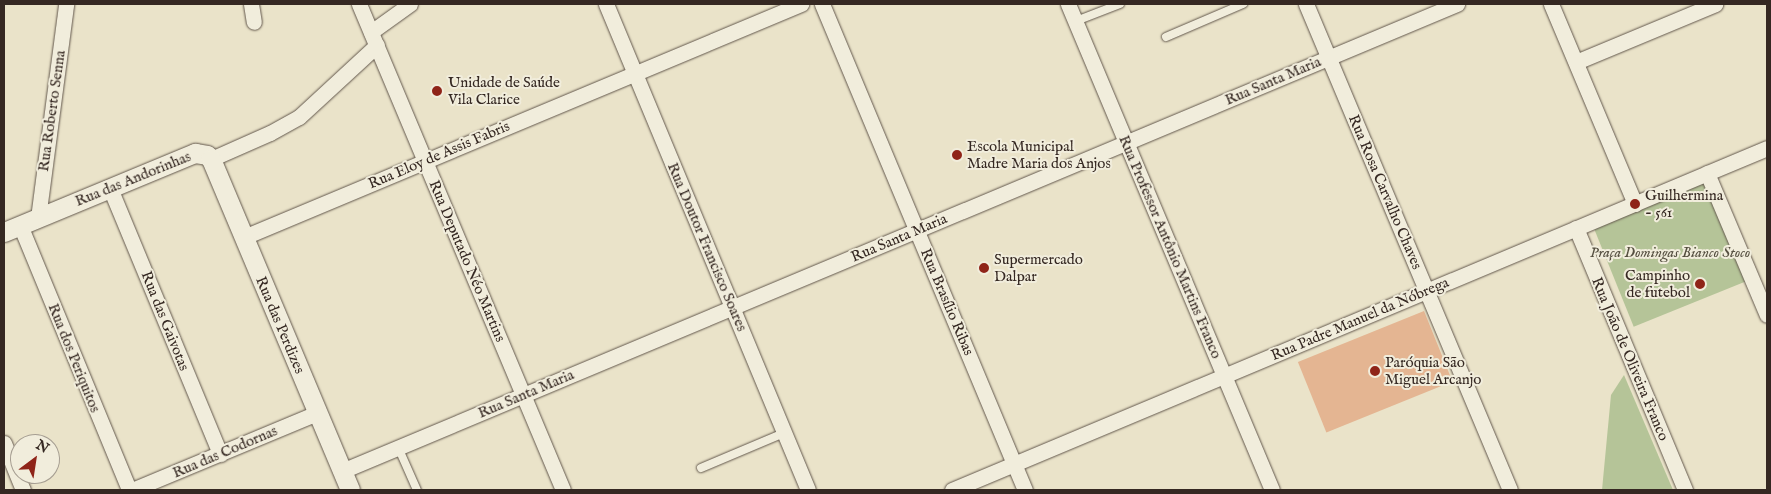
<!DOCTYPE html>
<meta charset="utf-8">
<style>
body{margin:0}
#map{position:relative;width:1771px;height:494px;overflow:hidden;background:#eae3c9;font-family:"IM FELL English",serif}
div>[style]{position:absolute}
.green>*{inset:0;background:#b5c498;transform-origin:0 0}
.building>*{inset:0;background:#e4b592;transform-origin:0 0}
.roads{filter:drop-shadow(0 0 1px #62574c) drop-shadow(0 0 1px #62574c)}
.service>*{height:8px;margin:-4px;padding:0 4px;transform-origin:4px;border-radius:4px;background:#f1eddc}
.minor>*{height:15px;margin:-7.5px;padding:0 7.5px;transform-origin:7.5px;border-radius:7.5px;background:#f1eddc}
.tertiary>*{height:19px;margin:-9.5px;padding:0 9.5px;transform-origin:9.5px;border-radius:9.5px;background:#f1eddc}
.dots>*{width:14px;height:14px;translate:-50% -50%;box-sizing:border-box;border:2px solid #f1eddc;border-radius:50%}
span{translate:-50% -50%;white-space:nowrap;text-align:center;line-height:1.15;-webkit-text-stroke:4px #f1eddc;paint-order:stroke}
.street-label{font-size:15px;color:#352822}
.poi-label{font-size:15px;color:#352822}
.left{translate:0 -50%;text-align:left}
.right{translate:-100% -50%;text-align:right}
.park-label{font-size:15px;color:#554f40;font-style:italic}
.frame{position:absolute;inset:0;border:5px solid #352822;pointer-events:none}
.north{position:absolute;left:10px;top:434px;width:50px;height:50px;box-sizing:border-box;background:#f1eddc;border:1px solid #a69e92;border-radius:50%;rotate:31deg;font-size:14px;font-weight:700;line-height:20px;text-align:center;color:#352822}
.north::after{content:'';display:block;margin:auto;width:18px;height:22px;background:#8f2418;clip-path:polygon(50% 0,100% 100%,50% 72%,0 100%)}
</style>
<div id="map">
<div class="green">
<i style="left:1706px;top:180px;width:109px;height:122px;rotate:68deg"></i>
<i style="clip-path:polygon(1624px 375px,1673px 490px,1602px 490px,1611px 395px)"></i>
</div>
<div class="building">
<i style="left:1424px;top:311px;width:76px;height:136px;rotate:68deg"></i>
</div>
<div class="roads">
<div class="service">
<i style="left:1076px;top:21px;width:47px;rotate:-21.1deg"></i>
<i style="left:1166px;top:37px;width:84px;rotate:-23.2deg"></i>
<i style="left:398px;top:447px;width:47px;rotate:66.2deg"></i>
<i style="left:701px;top:468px;width:90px;rotate:-22.9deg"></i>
</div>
<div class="minor">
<i style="left:251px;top:4px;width:18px;rotate:81deg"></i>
<i style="left:359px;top:4px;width:527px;rotate:67.23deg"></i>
<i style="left:606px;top:4px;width:526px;rotate:67.43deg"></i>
<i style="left:822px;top:4px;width:527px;rotate:67.33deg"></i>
<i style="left:1068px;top:4px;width:527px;rotate:67.23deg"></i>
<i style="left:1306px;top:4px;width:527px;rotate:67.23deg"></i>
<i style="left:1551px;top:4px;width:217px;rotate:67.2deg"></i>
<i style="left:371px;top:32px;width:48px;rotate:-35.7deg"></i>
<i style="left:1576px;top:62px;width:151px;rotate:-22.6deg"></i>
<i style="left:211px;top:159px;width:64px;rotate:-23.8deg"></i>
<i style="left:270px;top:133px;width:33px;rotate:-29deg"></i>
<i style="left:299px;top:117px;width:106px;rotate:-42.7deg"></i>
<i style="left:1707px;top:173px;width:154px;rotate:67.1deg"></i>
<i style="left:110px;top:188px;width:288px;rotate:67.5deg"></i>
<i style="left:38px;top:218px;width:216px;rotate:-82.5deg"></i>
<i style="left:20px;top:225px;width:287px;rotate:67.6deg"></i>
<i style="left:1576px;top:228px;width:284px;rotate:67.4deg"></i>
<i style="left:244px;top:237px;width:604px;rotate:-22.7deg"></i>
<i style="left:4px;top:443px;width:51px;rotate:68deg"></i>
<i style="left:342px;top:471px;width:1209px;rotate:-22.73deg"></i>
<i style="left:132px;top:490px;width:200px;rotate:-22.6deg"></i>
<i style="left:952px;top:490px;width:884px;rotate:-22.76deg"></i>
</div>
<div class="tertiary">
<i style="left:4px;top:232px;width:207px;rotate:-22.5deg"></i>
<i style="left:195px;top:153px;width:12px;rotate:9deg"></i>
<i style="left:207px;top:155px;width:6px;rotate:45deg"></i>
<i style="left:211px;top:159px;width:359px;rotate:67.2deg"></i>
</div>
</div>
<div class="dots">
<i style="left:437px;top:91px;background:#8f2418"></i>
<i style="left:957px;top:155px;background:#8f2418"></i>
<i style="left:1635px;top:204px;background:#8f2418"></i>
<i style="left:984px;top:268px;background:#8f2418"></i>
<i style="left:1700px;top:284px;background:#8f2418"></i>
<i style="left:1375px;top:371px;background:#8f2418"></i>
</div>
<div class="street-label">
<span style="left:1273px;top:81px;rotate:-23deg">Rua Santa Maria</span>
<span style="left:52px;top:111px;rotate:-82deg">Rua Roberto Senna</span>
<span style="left:439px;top:155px;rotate:-23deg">Rua Eloy de Assis Fabris</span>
<span style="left:133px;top:179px;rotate:-22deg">Rua das Andorinhas</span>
<span style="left:1385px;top:192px;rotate:67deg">Rua Rosa Carvalho Chaves</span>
<span style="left:899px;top:238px;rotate:-23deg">Rua Santa Maria</span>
<span style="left:707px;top:247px;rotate:67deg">Rua Doutor Francisco Soares</span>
<span style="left:1170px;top:247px;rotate:67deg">Rua Professor Antônio Martins Franco</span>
<span style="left:467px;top:261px;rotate:67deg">Rua Deputado Néo Martins</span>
<span style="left:947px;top:302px;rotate:67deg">Rua Brasílio Ribas</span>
<span style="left:1360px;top:319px;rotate:-23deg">Rua Padre Manuel da Nóbrega</span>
<span style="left:165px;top:321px;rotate:68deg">Rua das Gaivotas</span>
<span style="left:280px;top:325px;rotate:67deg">Rua das Perdizes</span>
<span style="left:74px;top:358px;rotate:68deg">Rua dos Periquitos</span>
<span style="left:1630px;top:359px;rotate:67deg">Rua João de Oliveira Franco</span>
<span style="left:526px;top:394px;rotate:-23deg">Rua Santa Maria</span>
<span style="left:225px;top:452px;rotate:-23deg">Rua das Codornas</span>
</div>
<div class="poi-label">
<span class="left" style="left:448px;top:91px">Unidade de Saúde<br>Vila Clarice</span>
<span class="left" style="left:967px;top:155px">Escola Municipal<br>Madre Maria dos Anjos</span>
<span class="left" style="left:1645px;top:204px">Guilhermina<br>- 561</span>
<span class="left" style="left:994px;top:268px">Supermercado<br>Dalpar</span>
<span class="right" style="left:1690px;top:284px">Campinho<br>de futebol</span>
<span class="left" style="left:1385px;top:371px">Paróquia São<br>Miguel Arcanjo</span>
</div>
<div class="park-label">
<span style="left:1670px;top:253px">Praça Domingas Bianco Stoco</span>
</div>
<div class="frame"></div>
<div class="north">N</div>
</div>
